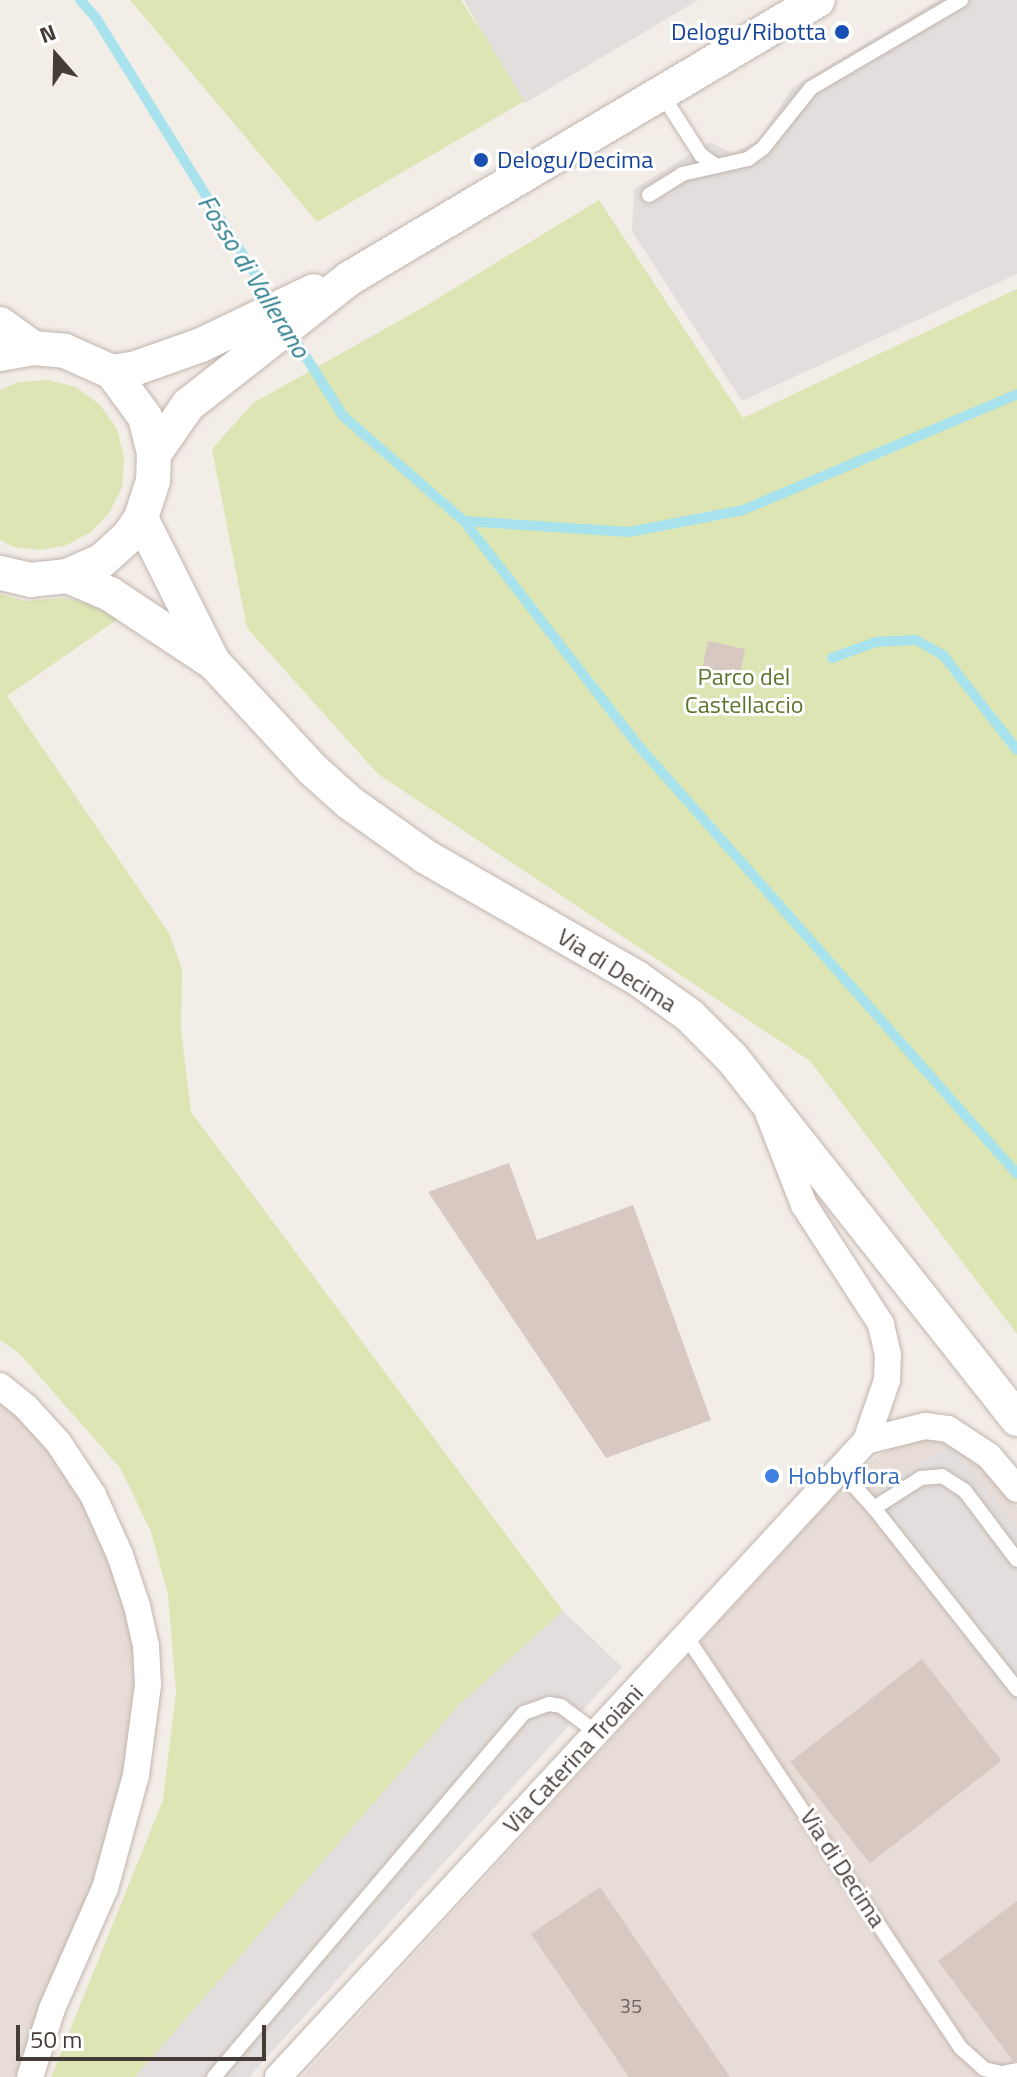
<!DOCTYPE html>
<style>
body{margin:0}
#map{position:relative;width:1017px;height:2077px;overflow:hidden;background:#f3ede8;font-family:"Titillium Web",sans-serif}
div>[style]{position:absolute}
.residential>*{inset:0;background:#e7ddd6}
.green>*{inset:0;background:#dce5b3}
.parking>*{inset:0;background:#e2dedd}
.stream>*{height:10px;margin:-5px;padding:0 5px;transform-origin:5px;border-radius:5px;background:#a8e3ed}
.building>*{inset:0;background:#d7c9c1;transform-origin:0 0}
.roads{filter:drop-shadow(0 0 2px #c1b5ae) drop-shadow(0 0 2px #c1b5ae)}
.service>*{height:14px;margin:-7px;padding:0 7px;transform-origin:7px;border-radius:7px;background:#fff}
.minor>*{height:26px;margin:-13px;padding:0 13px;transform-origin:13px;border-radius:13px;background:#fff}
.tertiary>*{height:34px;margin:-17px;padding:0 17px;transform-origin:17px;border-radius:17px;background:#fff}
.dots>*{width:22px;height:22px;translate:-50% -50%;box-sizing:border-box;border:4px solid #fff;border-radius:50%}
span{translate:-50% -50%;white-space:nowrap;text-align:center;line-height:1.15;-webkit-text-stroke:6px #fff;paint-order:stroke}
.number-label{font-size:20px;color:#6a5f5a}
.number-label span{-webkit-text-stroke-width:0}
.transit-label{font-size:24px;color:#164399}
.right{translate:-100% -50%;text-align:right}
.left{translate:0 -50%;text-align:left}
.park-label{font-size:24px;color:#5c752d}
.street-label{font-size:24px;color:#463c37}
.shop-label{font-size:24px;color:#366cbe}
.water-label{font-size:26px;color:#2e7f8e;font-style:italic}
.north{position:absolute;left:16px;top:16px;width:80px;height:80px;-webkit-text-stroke:6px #fff;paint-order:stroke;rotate:340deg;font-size:22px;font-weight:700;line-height:32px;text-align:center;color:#463c37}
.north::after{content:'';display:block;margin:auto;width:28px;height:36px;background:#463c37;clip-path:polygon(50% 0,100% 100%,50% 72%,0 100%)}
.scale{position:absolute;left:16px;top:2025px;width:250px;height:36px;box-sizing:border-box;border:4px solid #463c37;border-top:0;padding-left:10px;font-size:24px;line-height:28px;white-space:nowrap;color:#463c37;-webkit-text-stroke:6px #fff;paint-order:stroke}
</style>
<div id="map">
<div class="residential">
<i style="clip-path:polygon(0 1386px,26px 1407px,130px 1582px,142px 1744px,30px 2077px,0 2077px)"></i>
<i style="clip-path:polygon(923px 1436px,962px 1445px,1017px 1507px,1017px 2077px,302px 2077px,858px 1470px,896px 1444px)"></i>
</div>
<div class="green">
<i style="clip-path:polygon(130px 0,461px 0,485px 38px,464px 0,698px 0,317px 222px)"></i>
<i style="clip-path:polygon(599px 200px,743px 418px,1017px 289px,1017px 1334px,810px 1061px,378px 774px,247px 628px,212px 449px,253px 403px,422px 308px)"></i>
<i style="clip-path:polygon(48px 380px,76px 387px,100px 405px,117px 429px,124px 458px,122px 487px,109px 513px,91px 532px,67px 545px,41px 550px,14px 547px,0 540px,0 390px,18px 382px)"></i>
<i style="clip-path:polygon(0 594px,25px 601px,64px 598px,88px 603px,118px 619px,7px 696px,169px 933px,182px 969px,181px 1031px,191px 1112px,563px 1611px,460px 1704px,135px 2077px,51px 2077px,163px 1800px,176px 1692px,168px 1594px,151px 1532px,121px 1469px,19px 1353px,0 1340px)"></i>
</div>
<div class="parking">
<i style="clip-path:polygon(464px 0,698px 0,525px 103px)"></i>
<i style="clip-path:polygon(938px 0,1017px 0,1017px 274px,742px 401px,632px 231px,634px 189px,710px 142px,732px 153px,759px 140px,792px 88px)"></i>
<i style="clip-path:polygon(951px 1445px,1017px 1528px,1017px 1709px,859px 1501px)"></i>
<i style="clip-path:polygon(563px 1611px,622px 1667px,249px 2077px,135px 2077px,460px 1704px)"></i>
</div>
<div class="stream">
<i style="left:80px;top:0;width:24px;rotate:48deg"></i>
<i style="left:96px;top:18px;width:338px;rotate:58.2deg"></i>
<i style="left:291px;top:333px;width:98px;rotate:57.9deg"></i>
<i style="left:343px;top:416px;width:160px;rotate:41deg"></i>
<i style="left:464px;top:521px;width:281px;rotate:52.2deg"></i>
<i style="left:636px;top:743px;width:575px;rotate:48.52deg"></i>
<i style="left:464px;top:521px;width:165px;rotate:3.8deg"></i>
<i style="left:629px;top:532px;width:116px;rotate:-10.9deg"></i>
<i style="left:743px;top:510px;width:298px;rotate:-22.9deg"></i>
<i style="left:832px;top:658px;width:47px;rotate:-20deg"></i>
<i style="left:876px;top:642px;width:40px;rotate:-2.9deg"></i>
<i style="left:916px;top:640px;width:31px;rotate:29deg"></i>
<i style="left:943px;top:655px;width:120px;rotate:52.1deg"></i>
</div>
<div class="building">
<i style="left:708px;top:641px;width:38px;height:31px;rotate:12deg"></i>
<i style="clip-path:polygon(509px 1163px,537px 1240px,633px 1205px,711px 1420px,606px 1458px,428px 1192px)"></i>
<i style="left:922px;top:1659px;width:129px;height:167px;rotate:52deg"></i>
<i style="clip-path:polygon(600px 1887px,730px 2077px,629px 2077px,531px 1934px)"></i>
<i style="clip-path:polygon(1017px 1901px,1017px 2060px,1013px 2061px,938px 1961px)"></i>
</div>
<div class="roads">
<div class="service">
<i style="left:661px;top:93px;width:74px;rotate:57.2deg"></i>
<i style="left:701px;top:155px;width:19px;rotate:35deg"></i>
<i style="left:649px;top:195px;width:39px;rotate:-32deg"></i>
<i style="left:682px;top:174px;width:68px;rotate:-12.8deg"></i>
<i style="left:748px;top:159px;width:19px;rotate:-36deg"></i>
<i style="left:763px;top:148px;width:77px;rotate:-51.3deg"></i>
<i style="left:811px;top:88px;width:174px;rotate:-30.4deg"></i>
<i style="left:840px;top:1470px;width:51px;rotate:48.2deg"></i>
<i style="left:874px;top:1508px;width:231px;rotate:51.7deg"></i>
<i style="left:874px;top:1508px;width:56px;rotate:-32.6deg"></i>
<i style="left:921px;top:1478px;width:21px;rotate:-5deg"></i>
<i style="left:942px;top:1476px;width:27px;rotate:33deg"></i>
<i style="left:965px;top:1491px;width:86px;rotate:53deg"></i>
<i style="left:686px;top:1636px;width:495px;rotate:56.3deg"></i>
<i style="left:961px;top:2048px;width:31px;rotate:42deg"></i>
<i style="left:984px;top:2069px;width:18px;rotate:13deg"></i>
<i style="left:1002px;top:2073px;width:15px;rotate:-11deg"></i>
<i style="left:214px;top:2077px;width:478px;rotate:-49.6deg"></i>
<i style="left:524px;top:1713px;width:27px;rotate:-20deg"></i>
<i style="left:549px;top:1704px;width:12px;rotate:9deg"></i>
<i style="left:561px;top:1706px;width:45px;rotate:36.9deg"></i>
</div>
<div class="minor">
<i style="left:0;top:1386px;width:33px;rotate:39deg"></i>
<i style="left:26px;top:1407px;width:47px;rotate:47.6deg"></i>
<i style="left:58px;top:1442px;width:64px;rotate:56.6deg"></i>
<i style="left:93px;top:1495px;width:66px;rotate:65.8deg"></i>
<i style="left:120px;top:1555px;width:54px;rotate:71.6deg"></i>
<i style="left:137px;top:1606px;width:41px;rotate:77.3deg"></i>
<i style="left:146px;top:1646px;width:39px;rotate:87deg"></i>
<i style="left:148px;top:1685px;width:91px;rotate:97.6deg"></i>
<i style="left:136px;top:1775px;width:117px;rotate:105.3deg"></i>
<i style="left:105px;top:1888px;width:132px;rotate:113.7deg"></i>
<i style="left:52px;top:2009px;width:71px;rotate:107.9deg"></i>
<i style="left:866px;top:1441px;width:61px;rotate:-14.3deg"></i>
<i style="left:925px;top:1426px;width:23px;rotate:7deg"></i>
<i style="left:948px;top:1429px;width:49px;rotate:33.4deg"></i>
<i style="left:989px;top:1456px;width:43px;rotate:49.7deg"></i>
<i style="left:278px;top:2077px;width:866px;rotate:-47.25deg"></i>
<i style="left:866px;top:1441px;width:65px;rotate:-71deg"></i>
<i style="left:887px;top:1380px;width:25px;rotate:-88deg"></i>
<i style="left:888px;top:1355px;width:32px;rotate:-103deg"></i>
<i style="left:881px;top:1324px;width:142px;rotate:-122.9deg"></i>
<i style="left:804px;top:1205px;width:97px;rotate:-111.3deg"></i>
</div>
<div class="tertiary">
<i style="left:0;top:324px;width:41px;rotate:36deg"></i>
<i style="left:0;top:354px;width:34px;rotate:-10deg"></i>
<i style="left:33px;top:348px;width:32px;rotate:5deg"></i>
<i style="left:65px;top:351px;width:51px;rotate:24.1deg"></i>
<i style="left:112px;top:372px;width:56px;rotate:53.7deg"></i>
<i style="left:145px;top:417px;width:38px;rotate:76deg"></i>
<i style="left:154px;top:454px;width:27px;rotate:92deg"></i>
<i style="left:153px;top:481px;width:39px;rotate:108deg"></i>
<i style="left:141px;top:518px;width:23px;rotate:124deg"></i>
<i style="left:128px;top:537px;width:36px;rotate:138deg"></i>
<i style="left:101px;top:561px;width:36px;rotate:156deg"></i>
<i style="left:68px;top:576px;width:37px;rotate:174deg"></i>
<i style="left:31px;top:580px;width:32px;rotate:-167deg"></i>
<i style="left:112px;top:372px;width:24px;rotate:-9deg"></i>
<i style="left:136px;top:368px;width:69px;rotate:-19.5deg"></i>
<i style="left:201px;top:345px;width:125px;rotate:-25.5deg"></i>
<i style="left:154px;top:454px;width:60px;rotate:-55.2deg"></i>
<i style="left:188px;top:405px;width:206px;rotate:-38.1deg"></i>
<i style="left:350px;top:278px;width:544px;rotate:-30.71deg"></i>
<i style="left:141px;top:518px;width:159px;rotate:63.4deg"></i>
<i style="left:68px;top:576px;width:46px;rotate:23.2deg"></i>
<i style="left:110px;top:594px;width:125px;rotate:33.6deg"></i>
<i style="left:214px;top:663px;width:144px;rotate:47.2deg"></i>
<i style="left:312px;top:769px;width:51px;rotate:41.8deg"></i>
<i style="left:350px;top:803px;width:93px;rotate:35.4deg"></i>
<i style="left:426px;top:857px;width:243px;rotate:29.8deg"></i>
<i style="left:637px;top:978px;width:64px;rotate:35.4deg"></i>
<i style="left:689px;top:1015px;width:61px;rotate:45deg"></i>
<i style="left:732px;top:1058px;width:460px;rotate:51.7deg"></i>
</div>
</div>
<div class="dots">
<i style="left:842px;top:32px;background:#1a4fb4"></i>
<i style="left:481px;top:160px;background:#1a4fb4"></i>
<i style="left:772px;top:1476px;background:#3f7fe0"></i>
</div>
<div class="number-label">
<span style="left:631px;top:2005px">35</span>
</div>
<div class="transit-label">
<span class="right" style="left:826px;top:32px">Delogu/Ribotta</span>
<span class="left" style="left:497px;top:160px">Delogu/Decima</span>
</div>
<div class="park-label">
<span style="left:744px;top:691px">Parco del<br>Castellaccio</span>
</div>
<div class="street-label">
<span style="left:617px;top:970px;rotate:32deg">Via di Decima</span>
<span style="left:573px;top:1759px;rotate:-47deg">Via Caterina Troiani</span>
<span style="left:843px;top:1868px;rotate:57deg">Via di Decima</span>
</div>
<div class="shop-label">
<span class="left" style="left:788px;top:1476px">Hobbyflora</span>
</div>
<div class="water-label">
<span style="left:254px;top:276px;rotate:58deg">Fosso di Vallerano</span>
</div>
<div class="north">N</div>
<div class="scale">50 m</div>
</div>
